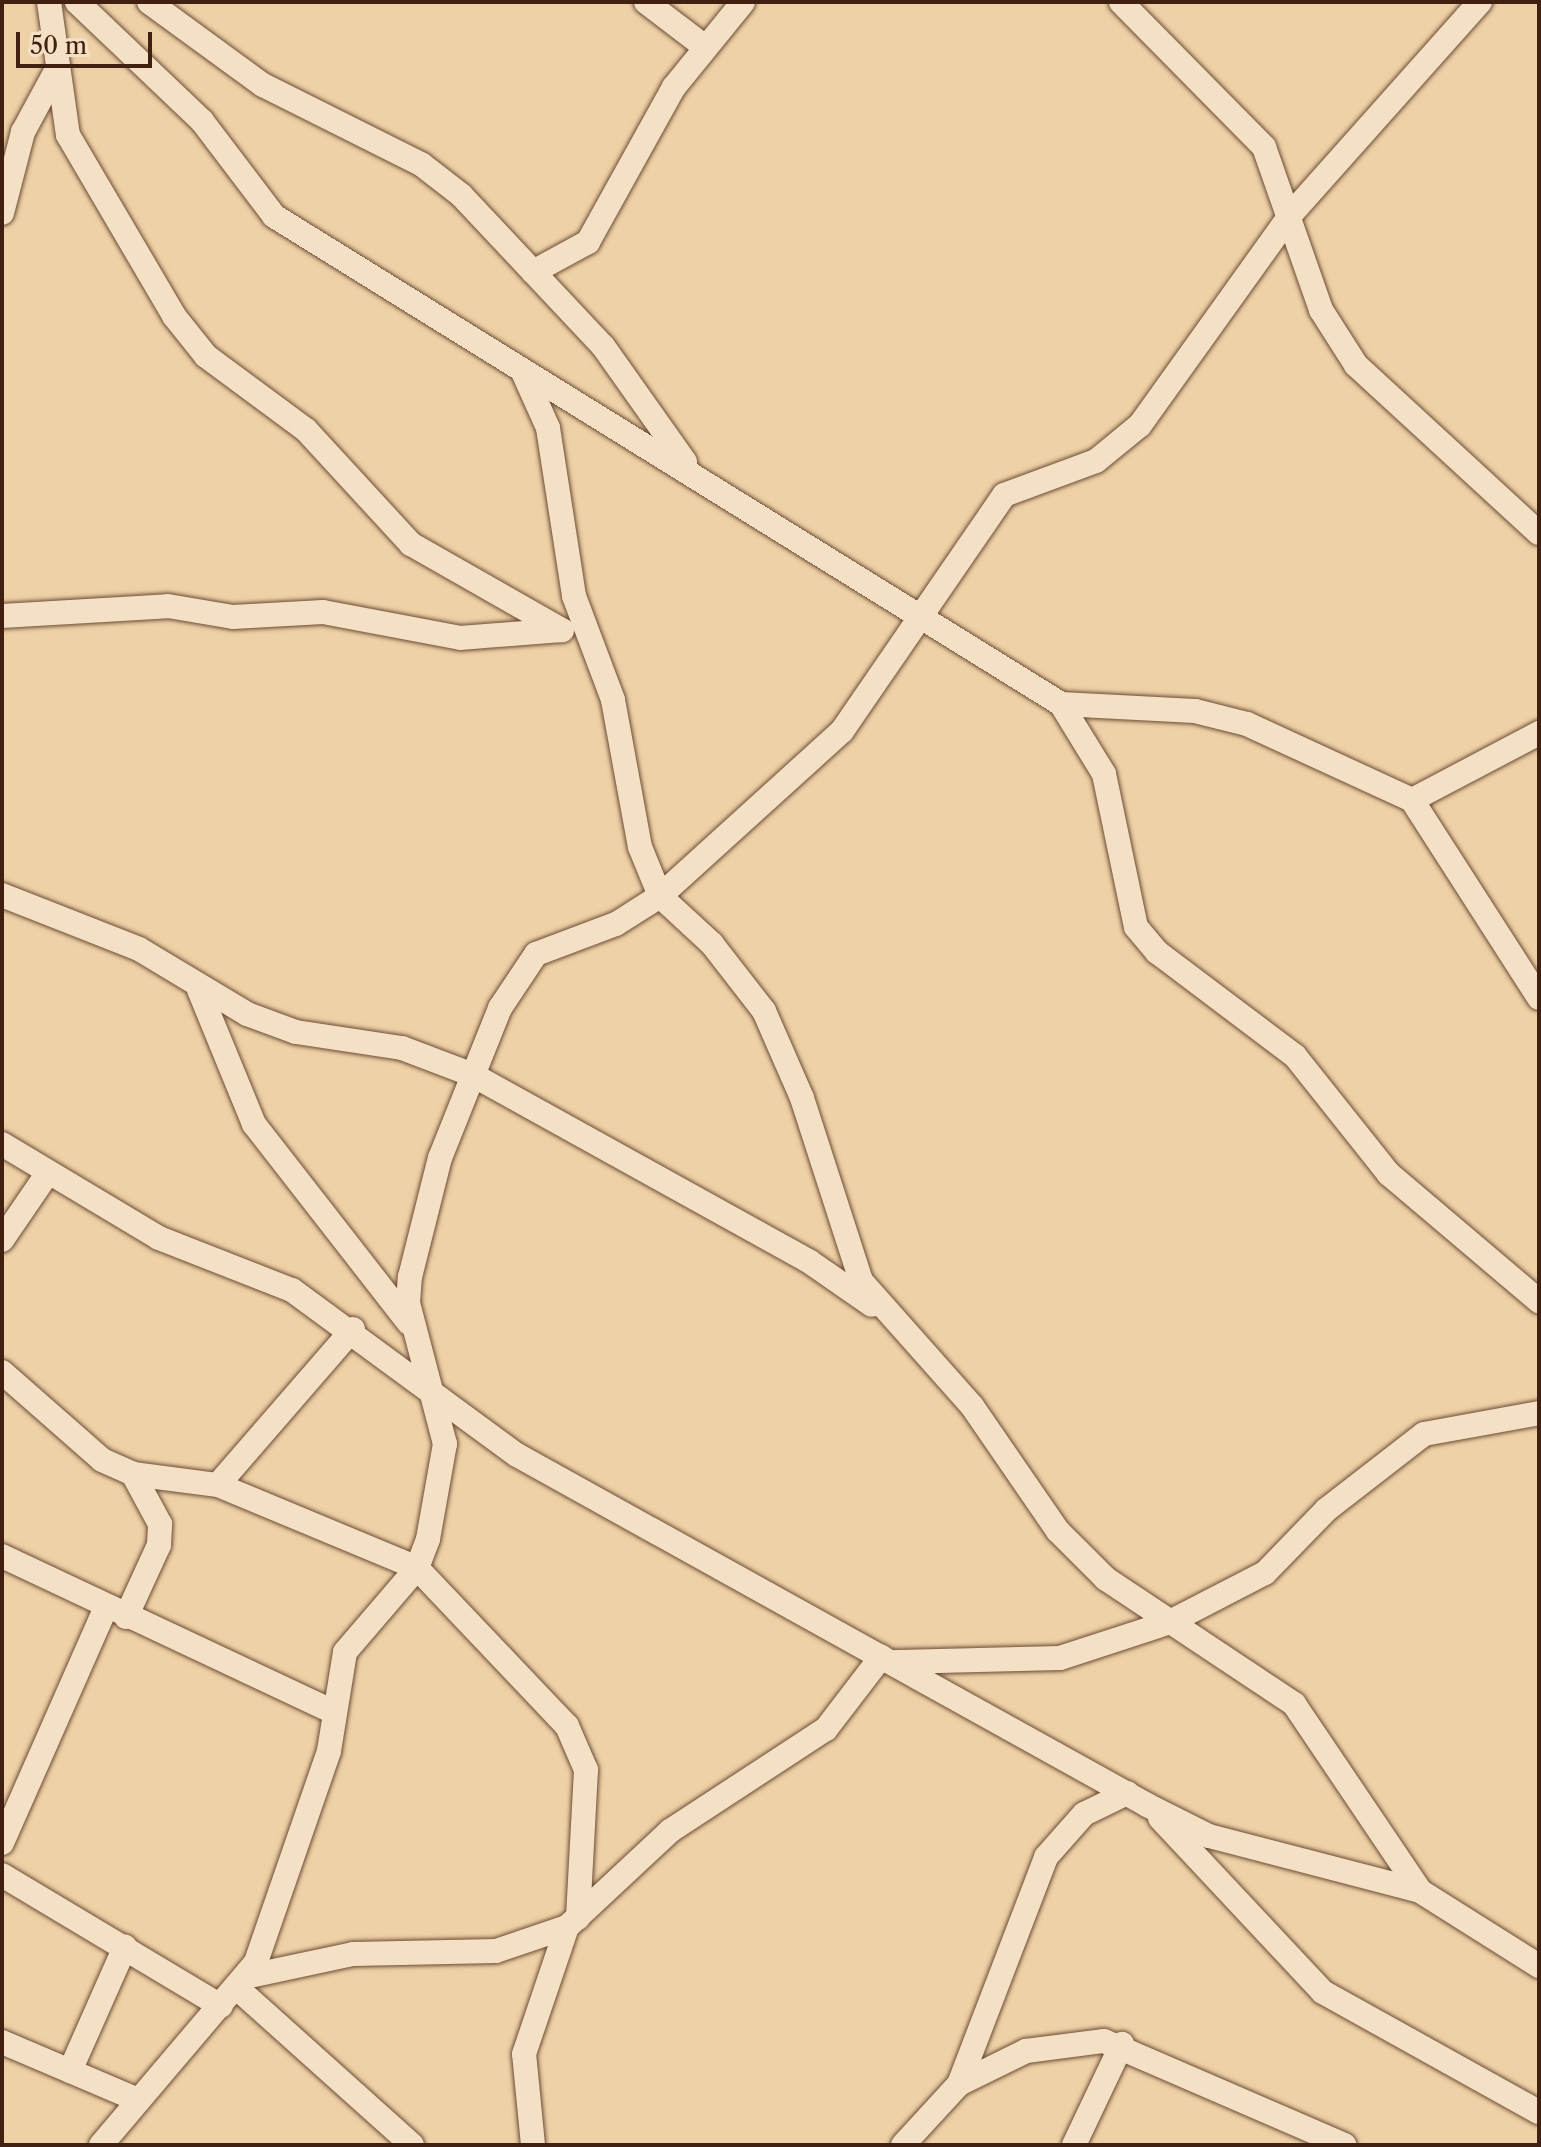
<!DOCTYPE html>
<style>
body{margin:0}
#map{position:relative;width:1541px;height:2147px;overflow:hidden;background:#eed1a6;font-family:"Libre Caslon Text",serif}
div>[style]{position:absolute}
.roads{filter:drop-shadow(0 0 2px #6c4c36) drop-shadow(0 0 2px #6c4c36)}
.minor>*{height:24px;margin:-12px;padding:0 12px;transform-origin:12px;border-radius:12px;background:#f4e1c5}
span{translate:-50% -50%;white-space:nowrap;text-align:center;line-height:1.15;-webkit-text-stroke:8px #f4e1c5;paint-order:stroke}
.frame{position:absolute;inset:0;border:4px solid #402010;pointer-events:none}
.scale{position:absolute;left:16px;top:32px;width:136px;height:36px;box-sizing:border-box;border:4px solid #402010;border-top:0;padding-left:10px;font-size:24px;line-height:28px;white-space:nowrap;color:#402010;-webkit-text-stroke:6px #f4e1c5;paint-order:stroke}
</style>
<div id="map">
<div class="roads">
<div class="minor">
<i style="left:49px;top:2px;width:134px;rotate:81.9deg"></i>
<i style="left:68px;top:135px;width:210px;rotate:59.6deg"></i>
<i style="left:174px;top:316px;width:51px;rotate:51.3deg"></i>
<i style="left:206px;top:356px;width:124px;rotate:36.5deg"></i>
<i style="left:306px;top:430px;width:155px;rotate:47.4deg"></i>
<i style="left:411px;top:544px;width:174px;rotate:29.7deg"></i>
<i style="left:77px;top:2px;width:173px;rotate:43.6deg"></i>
<i style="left:202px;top:121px;width:119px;rotate:52.8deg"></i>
<i style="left:274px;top:216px;width:926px;rotate:31.8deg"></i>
<i style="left:1061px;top:704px;width:134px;rotate:3deg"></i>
<i style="left:1195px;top:711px;width:54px;rotate:14deg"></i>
<i style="left:1247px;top:724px;width:182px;rotate:24.7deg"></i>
<i style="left:1412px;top:800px;width:235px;rotate:57.3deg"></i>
<i style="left:149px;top:2px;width:141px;rotate:36.1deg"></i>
<i style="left:263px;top:85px;width:177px;rotate:26.6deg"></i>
<i style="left:421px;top:164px;width:51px;rotate:37.8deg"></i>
<i style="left:461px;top:195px;width:207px;rotate:46.8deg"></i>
<i style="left:603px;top:346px;width:142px;rotate:54.7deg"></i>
<i style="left:646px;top:2px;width:74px;rotate:37.3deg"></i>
<i style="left:1121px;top:2px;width:204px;rotate:45.4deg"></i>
<i style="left:1264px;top:147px;width:173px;rotate:70.7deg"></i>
<i style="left:1321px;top:310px;width:65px;rotate:57.5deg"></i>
<i style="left:1356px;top:365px;width:248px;rotate:42.6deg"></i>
<i style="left:2px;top:213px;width:84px;rotate:-75.5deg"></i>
<i style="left:23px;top:132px;width:72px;rotate:-61.6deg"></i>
<i style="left:533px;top:272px;width:63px;rotate:-28.6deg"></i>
<i style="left:588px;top:242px;width:177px;rotate:-61deg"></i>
<i style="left:674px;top:87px;width:109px;rotate:-50.9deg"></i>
<i style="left:523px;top:372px;width:61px;rotate:65.9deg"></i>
<i style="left:548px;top:428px;width:170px;rotate:81.2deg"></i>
<i style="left:574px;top:596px;width:111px;rotate:69.4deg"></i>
<i style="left:613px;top:700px;width:149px;rotate:79.6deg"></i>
<i style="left:640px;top:847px;width:53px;rotate:67.8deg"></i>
<i style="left:660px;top:896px;width:246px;rotate:-42.2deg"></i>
<i style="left:842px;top:731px;width:286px;rotate:-55.5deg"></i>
<i style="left:1004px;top:495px;width:98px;rotate:-20.3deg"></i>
<i style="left:1096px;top:461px;width:57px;rotate:-39.3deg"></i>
<i style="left:1140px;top:425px;width:259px;rotate:-54.4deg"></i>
<i style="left:1291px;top:214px;width:284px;rotate:-48.3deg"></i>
<i style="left:2px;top:616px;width:166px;rotate:-3.4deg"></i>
<i style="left:168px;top:606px;width:66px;rotate:9.6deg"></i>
<i style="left:233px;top:617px;width:90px;rotate:-3.2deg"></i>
<i style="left:323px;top:612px;width:139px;rotate:10.7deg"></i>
<i style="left:460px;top:638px;width:102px;rotate:-4.5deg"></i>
<i style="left:1061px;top:704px;width:82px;rotate:58.4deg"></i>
<i style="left:1104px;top:774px;width:156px;rotate:78.2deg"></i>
<i style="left:1136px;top:927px;width:33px;rotate:50deg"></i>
<i style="left:1157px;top:952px;width:173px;rotate:37deg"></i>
<i style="left:1295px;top:1056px;width:151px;rotate:51.5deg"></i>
<i style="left:1389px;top:1174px;width:197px;rotate:40.3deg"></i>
<i style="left:1412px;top:800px;width:144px;rotate:-27.8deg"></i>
<i style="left:2px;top:895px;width:147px;rotate:21.5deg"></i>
<i style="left:139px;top:949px;width:126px;rotate:31deg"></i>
<i style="left:247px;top:1014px;width:52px;rotate:20.2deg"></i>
<i style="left:296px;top:1032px;width:107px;rotate:8.6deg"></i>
<i style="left:402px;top:1048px;width:76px;rotate:20.8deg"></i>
<i style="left:473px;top:1075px;width:385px;rotate:29deg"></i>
<i style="left:810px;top:1262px;width:75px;rotate:34.7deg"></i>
<i style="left:199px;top:990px;width:145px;rotate:67.7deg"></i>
<i style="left:254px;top:1124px;width:252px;rotate:52.1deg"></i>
<i style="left:2px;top:1144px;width:183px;rotate:30.9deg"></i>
<i style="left:159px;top:1238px;width:143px;rotate:21.4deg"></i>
<i style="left:292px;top:1290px;width:279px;rotate:36.3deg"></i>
<i style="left:517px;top:1455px;width:721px;rotate:29.05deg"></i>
<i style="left:1147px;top:1805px;width:69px;rotate:26.6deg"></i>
<i style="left:1209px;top:1836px;width:218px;rotate:14.6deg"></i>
<i style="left:2px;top:1240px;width:80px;rotate:-55.7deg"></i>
<i style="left:353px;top:1329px;width:206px;rotate:130.9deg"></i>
<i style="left:218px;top:1485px;width:216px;rotate:22.6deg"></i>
<i style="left:417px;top:1568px;width:218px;rotate:46.5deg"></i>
<i style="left:567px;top:1726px;width:48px;rotate:66.6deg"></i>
<i style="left:586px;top:1770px;width:148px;rotate:93.1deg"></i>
<i style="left:2px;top:1372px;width:133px;rotate:41.3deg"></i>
<i style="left:102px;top:1460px;width:34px;rotate:24deg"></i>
<i style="left:133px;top:1474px;width:86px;rotate:7.4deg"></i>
<i style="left:2px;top:1556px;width:368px;rotate:25.2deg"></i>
<i style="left:126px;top:1617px;width:79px;rotate:-65.4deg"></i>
<i style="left:159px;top:1545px;width:21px;rotate:-87deg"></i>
<i style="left:160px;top:1524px;width:57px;rotate:-118.4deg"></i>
<i style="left:896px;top:1662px;width:164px;rotate:-1.4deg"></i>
<i style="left:1060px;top:1658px;width:116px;rotate:-18.1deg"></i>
<i style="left:1170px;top:1622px;width:107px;rotate:-27.3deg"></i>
<i style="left:1265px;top:1573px;width:88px;rotate:-45.9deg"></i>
<i style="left:1326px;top:1510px;width:124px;rotate:-37.8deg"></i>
<i style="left:1424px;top:1434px;width:117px;rotate:-10.3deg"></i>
<i style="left:1160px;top:1818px;width:238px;rotate:46.9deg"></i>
<i style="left:1323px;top:1992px;width:247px;rotate:29.1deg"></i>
<i style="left:2px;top:1843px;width:258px;rotate:-66.2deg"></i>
<i style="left:2px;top:1875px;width:255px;rotate:30.9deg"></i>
<i style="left:245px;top:1977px;width:110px;rotate:-12deg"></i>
<i style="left:353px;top:1954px;width:143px;rotate:-1.2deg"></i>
<i style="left:496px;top:1951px;width:75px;rotate:-18.7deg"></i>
<i style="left:567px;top:1927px;width:141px;rotate:-43deg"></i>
<i style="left:670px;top:1831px;width:186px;rotate:-33.2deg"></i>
<i style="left:826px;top:1729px;width:91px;rotate:-52.6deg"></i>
<i style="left:237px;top:1988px;width:235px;rotate:41.9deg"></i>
<i style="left:2px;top:2042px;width:148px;rotate:23.1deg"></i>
<i style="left:70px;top:2071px;width:136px;rotate:-66.1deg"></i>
<i style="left:959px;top:2084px;width:243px;rotate:-69deg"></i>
<i style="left:1046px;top:1857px;width:57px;rotate:-48.5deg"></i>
<i style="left:1084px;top:1814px;width:48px;rotate:-26deg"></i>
<i style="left:101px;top:2145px;width:240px;rotate:-49.7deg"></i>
<i style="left:256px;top:1962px;width:223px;rotate:-70.9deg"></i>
<i style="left:329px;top:1751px;width:100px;rotate:-80.8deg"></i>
<i style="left:345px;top:1652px;width:111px;rotate:-49.4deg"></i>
<i style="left:417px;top:1568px;width:31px;rotate:-69deg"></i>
<i style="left:428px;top:1539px;width:97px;rotate:-79.9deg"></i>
<i style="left:445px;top:1444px;width:146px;rotate:-104.7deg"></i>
<i style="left:408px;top:1303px;width:26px;rotate:-86deg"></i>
<i style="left:410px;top:1277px;width:123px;rotate:-75.9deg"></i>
<i style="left:440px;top:1158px;width:162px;rotate:-68.2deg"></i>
<i style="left:500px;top:1008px;width:65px;rotate:-56.3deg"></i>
<i style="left:536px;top:954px;width:85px;rotate:-20.6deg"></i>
<i style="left:616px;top:924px;width:52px;rotate:-32.5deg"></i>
<i style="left:660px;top:896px;width:71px;rotate:42.7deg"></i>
<i style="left:712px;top:944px;width:85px;rotate:52.2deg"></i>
<i style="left:764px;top:1011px;width:95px;rotate:66.4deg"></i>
<i style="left:802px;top:1098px;width:192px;rotate:72.1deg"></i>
<i style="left:861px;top:1281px;width:167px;rotate:48.4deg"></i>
<i style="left:972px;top:1406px;width:152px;rotate:55.5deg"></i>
<i style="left:1058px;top:1531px;width:68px;rotate:45deg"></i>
<i style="left:1106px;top:1579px;width:226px;rotate:33.6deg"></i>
<i style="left:1294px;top:1704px;width:225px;rotate:56deg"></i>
<i style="left:1420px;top:1891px;width:141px;rotate:32.2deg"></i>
<i style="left:533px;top:2145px;width:91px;rotate:-95.6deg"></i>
<i style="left:524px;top:2054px;width:134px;rotate:-71.3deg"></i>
<i style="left:903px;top:2145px;width:83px;rotate:-47.4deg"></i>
<i style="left:959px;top:2084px;width:75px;rotate:-26.2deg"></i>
<i style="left:1026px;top:2051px;width:79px;rotate:-7.3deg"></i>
<i style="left:1104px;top:2041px;width:262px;rotate:23.4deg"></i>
<i style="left:1074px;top:2145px;width:112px;rotate:-64.6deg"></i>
</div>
</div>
<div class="frame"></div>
<div class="scale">50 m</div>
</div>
